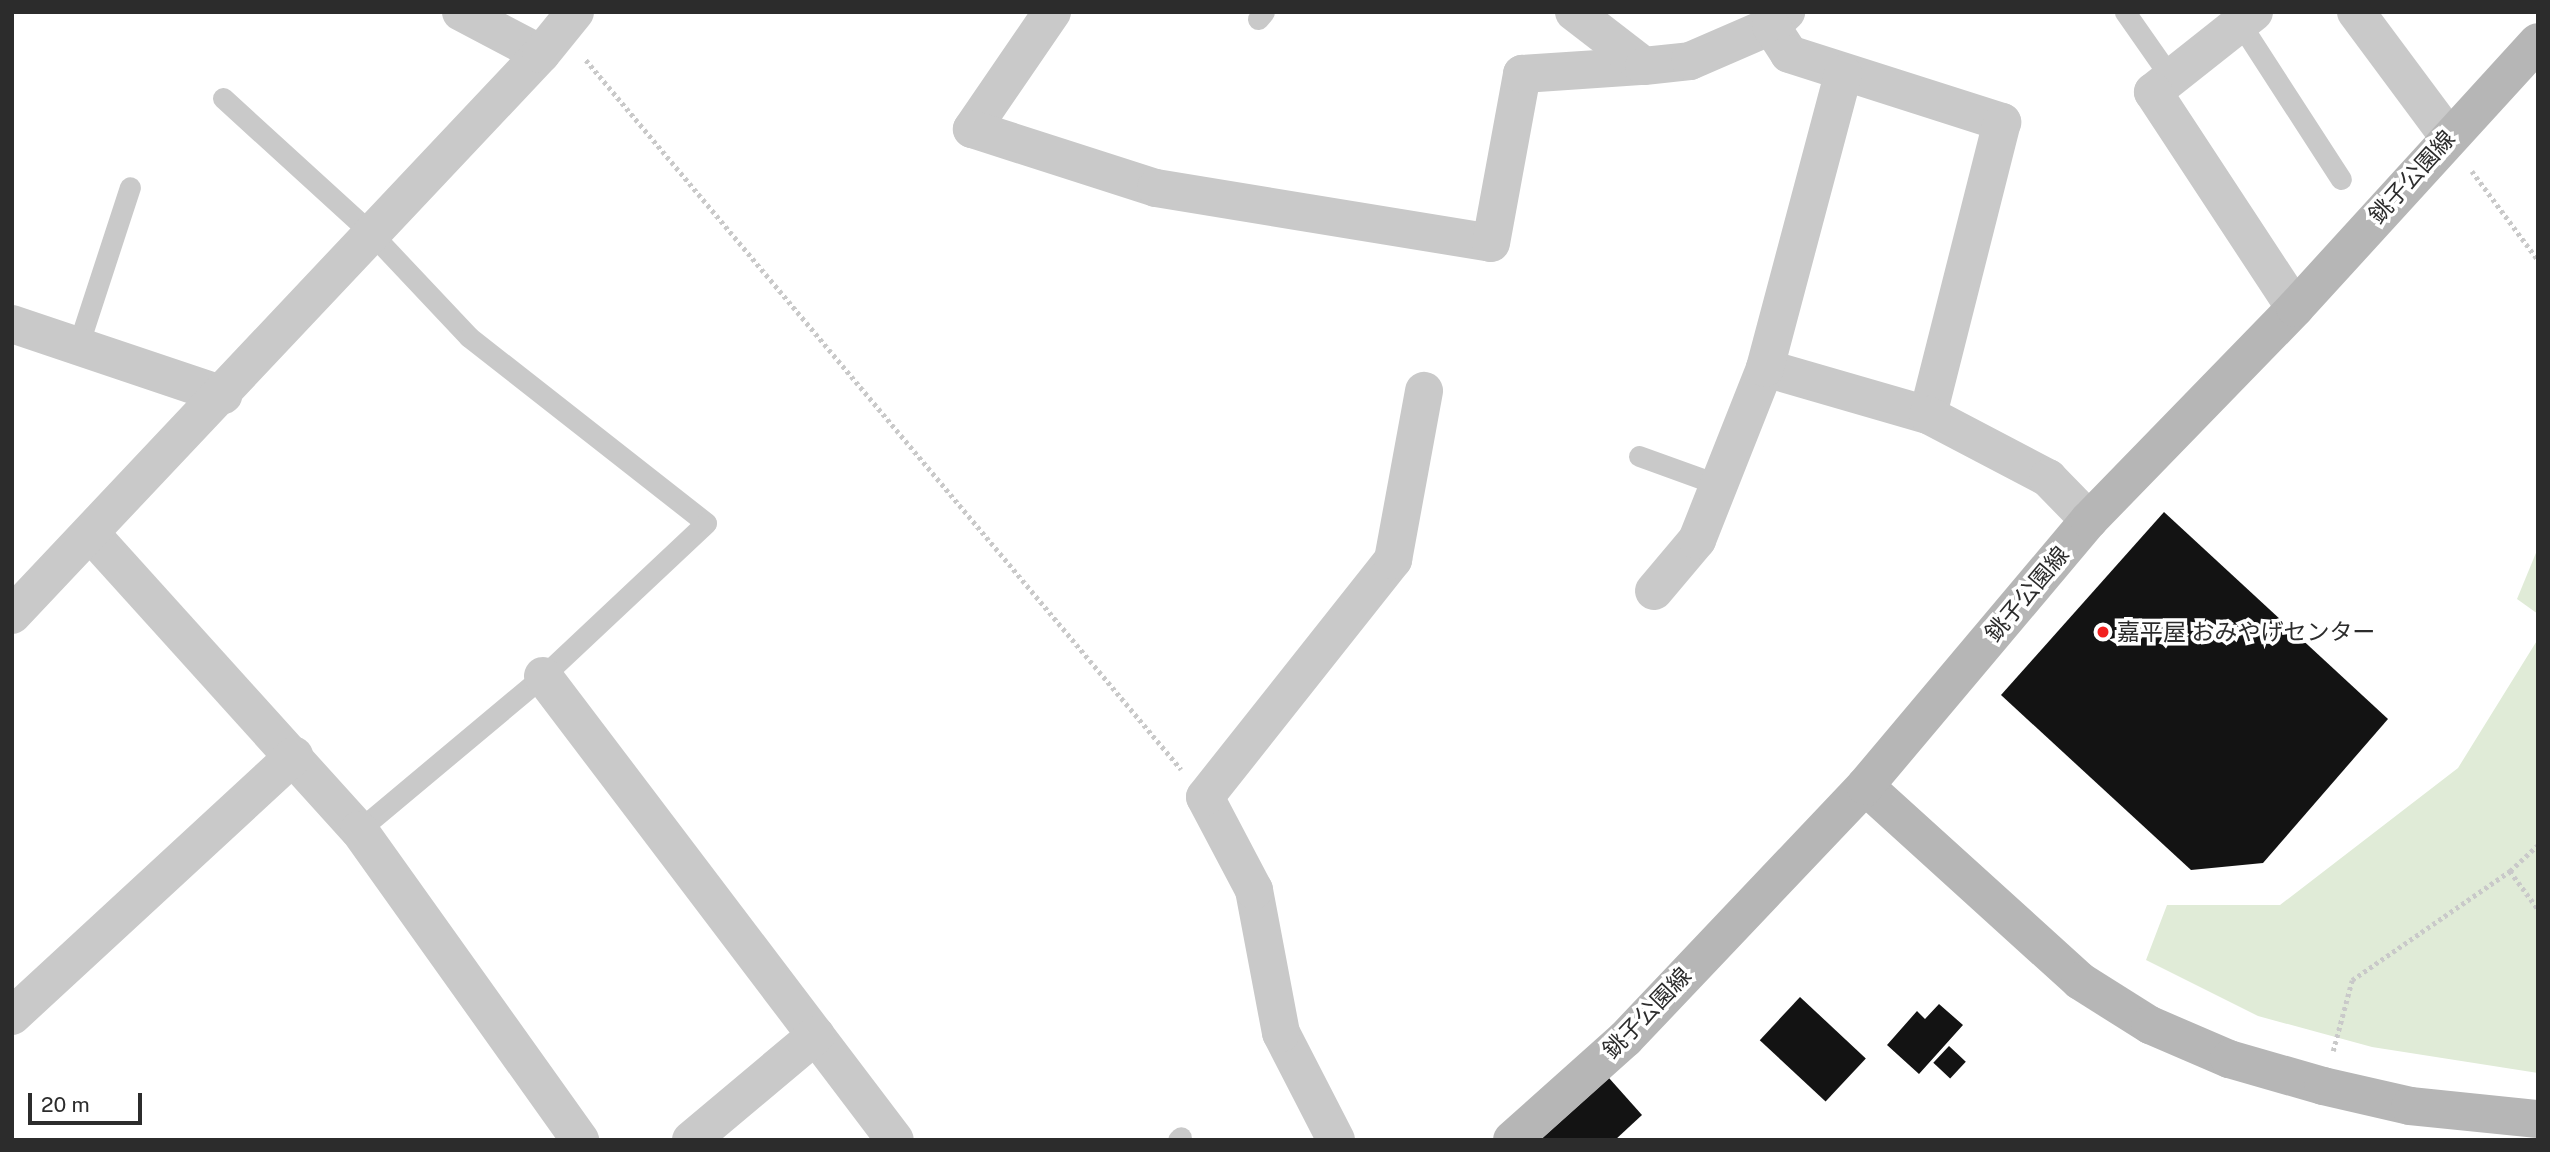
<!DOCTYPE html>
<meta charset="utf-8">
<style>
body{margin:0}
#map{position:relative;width:2550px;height:1152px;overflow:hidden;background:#fff;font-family:"Public Sans","Noto Sans JP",sans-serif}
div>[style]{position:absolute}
.green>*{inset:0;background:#e0ebd7}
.building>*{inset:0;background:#131313;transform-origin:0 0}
.path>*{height:4.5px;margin-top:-2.25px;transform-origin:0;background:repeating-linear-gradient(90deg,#c9c9c9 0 3.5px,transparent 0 7px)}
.lane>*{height:21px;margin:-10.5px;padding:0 10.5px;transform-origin:10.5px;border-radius:10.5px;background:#c9c9c9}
.street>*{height:38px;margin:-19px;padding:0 19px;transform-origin:19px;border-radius:19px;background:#c9c9c9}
.secondary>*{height:38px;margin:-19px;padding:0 19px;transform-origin:19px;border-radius:19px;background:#b6b6b6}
.dots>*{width:19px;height:19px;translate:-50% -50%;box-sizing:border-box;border:4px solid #fff;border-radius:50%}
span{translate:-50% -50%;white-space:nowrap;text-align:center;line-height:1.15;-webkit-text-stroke:7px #fff;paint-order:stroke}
.street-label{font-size:23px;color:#2c2c2c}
.poi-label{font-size:23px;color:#2c2c2c}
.left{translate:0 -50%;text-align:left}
.frame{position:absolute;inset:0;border:14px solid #2c2c2c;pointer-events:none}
.scale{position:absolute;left:28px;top:1093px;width:114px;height:32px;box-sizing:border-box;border:4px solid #2c2c2c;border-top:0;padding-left:9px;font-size:21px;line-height:24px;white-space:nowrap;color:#2c2c2c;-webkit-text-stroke:5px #fff;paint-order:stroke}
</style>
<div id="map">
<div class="green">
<i style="clip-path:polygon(2538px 548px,2538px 614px,2517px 599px)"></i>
<i style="clip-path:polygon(2538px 639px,2538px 1073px,2372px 1047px,2258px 1016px,2146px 960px,2167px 905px,2280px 905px,2458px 768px)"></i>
</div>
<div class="building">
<i style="clip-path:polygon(2164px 512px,2388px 719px,2263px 863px,2191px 870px,2001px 695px)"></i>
<i style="left:1800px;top:997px;width:90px;height:59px;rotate:43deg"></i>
<i style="clip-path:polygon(1939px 1004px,1963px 1025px,1919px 1074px,1887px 1045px,1917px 1011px,1925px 1019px)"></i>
<i style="left:1949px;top:1046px;width:23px;height:23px;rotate:43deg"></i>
<i style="clip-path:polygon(1609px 1078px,1642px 1115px,1615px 1140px,1540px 1140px)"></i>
</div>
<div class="path">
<i style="left:586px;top:60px;width:926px;rotate:50deg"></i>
<i style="left:2472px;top:171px;width:111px;rotate:53.4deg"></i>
<i style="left:2510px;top:871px;width:47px;rotate:53.6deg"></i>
<i style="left:2333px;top:1051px;width:73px;rotate:-75deg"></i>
<i style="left:2352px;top:980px;width:192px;rotate:-34.6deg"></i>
<i style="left:2510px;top:871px;width:38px;rotate:-43deg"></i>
</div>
<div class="lane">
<i style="left:2125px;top:12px;width:80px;rotate:55.1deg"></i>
<i style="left:2236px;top:17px;width:193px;rotate:57.1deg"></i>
<i style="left:1258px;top:19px;width:9px;rotate:-49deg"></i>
<i style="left:223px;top:98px;width:200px;rotate:42.4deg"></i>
<i style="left:371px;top:233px;width:143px;rotate:46.7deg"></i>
<i style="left:469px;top:337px;width:301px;rotate:38.1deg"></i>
<i style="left:706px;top:523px;width:224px;rotate:136.8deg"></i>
<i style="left:543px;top:676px;width:240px;rotate:140.1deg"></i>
<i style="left:78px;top:346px;width:167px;rotate:-71.9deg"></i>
<i style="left:1639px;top:456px;width:85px;rotate:19.9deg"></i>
<i style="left:1178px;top:1140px;width:4px;rotate:-45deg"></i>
</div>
<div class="street">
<i style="left:461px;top:12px;width:90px;rotate:27.7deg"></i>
<i style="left:1052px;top:12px;width:142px;rotate:124.4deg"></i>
<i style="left:972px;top:129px;width:193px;rotate:17.8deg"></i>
<i style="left:1156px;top:188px;width:339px;rotate:9.3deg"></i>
<i style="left:1491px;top:243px;width:172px;rotate:-79.6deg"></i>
<i style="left:1522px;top:74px;width:122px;rotate:-3.8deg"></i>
<i style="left:1574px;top:12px;width:88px;rotate:37.6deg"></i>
<i style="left:1644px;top:66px;width:46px;rotate:-6.2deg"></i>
<i style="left:1690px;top:61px;width:88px;rotate:-23.4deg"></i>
<i style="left:1771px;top:26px;width:21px;rotate:-43deg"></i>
<i style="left:2254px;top:12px;width:129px;rotate:141.6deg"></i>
<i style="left:2153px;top:92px;width:258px;rotate:56.7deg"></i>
<i style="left:2356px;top:12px;width:154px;rotate:53.4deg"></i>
<i style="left:1771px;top:26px;width:33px;rotate:57deg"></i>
<i style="left:1789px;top:54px;width:224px;rotate:17.7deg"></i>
<i style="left:2002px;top:122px;width:302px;rotate:104.2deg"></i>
<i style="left:12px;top:324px;width:223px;rotate:18.6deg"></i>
<i style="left:1765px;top:368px;width:170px;rotate:16.1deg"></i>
<i style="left:1928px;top:415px;width:136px;rotate:27.7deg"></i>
<i style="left:2048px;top:478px;width:59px;rotate:45.7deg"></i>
<i style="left:92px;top:535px;width:398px;rotate:47.9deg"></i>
<i style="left:359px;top:830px;width:381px;rotate:54.5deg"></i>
<i style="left:1654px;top:591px;width:67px;rotate:-49.9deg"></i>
<i style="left:1697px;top:540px;width:185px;rotate:-68.4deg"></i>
<i style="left:1765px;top:368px;width:304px;rotate:-75.1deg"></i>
<i style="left:12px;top:615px;width:771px;rotate:-46.68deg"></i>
<i style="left:541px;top:54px;width:54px;rotate:-51deg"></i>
<i style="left:543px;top:676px;width:582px;rotate:52.82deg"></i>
<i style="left:12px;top:1016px;width:384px;rotate:-42.7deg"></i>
<i style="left:691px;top:1140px;width:163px;rotate:-40deg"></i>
<i style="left:1336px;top:1140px;width:120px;rotate:-117.2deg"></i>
<i style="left:1281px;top:1033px;width:146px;rotate:-100.7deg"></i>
<i style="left:1254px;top:890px;width:105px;rotate:-117.8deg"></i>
<i style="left:1205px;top:797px;width:303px;rotate:-51.6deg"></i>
<i style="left:1393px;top:560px;width:172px;rotate:-79.6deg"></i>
</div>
<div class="secondary">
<i style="left:1865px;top:786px;width:290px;rotate:42.2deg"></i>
<i style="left:2080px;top:981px;width:83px;rotate:32.2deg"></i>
<i style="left:2150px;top:1025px;width:86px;rotate:23.3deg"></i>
<i style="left:2229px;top:1059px;width:98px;rotate:16deg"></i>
<i style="left:2323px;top:1086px;width:89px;rotate:12.9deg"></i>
<i style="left:2410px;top:1106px;width:129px;rotate:5.8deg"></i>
<i style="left:1512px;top:1140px;width:152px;rotate:-41.8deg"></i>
<i style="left:1625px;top:1039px;width:349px;rotate:-46.5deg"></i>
<i style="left:1865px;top:786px;width:348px;rotate:-49.9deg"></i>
<i style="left:2089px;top:520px;width:296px;rotate:-45.8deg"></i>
<i style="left:2295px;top:308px;width:360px;rotate:-47.6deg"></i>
</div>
<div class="dots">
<i style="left:2103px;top:632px;background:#f2201f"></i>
</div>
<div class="street-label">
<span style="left:2412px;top:177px;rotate:-48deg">銚子公園線</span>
<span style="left:2027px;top:594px;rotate:-50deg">銚子公園線</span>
<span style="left:1647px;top:1013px;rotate:-46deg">銚子公園線</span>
</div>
<div class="poi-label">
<span class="left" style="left:2117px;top:632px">嘉平屋 おみやげセンター</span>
</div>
<div class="frame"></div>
<div class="scale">20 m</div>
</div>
